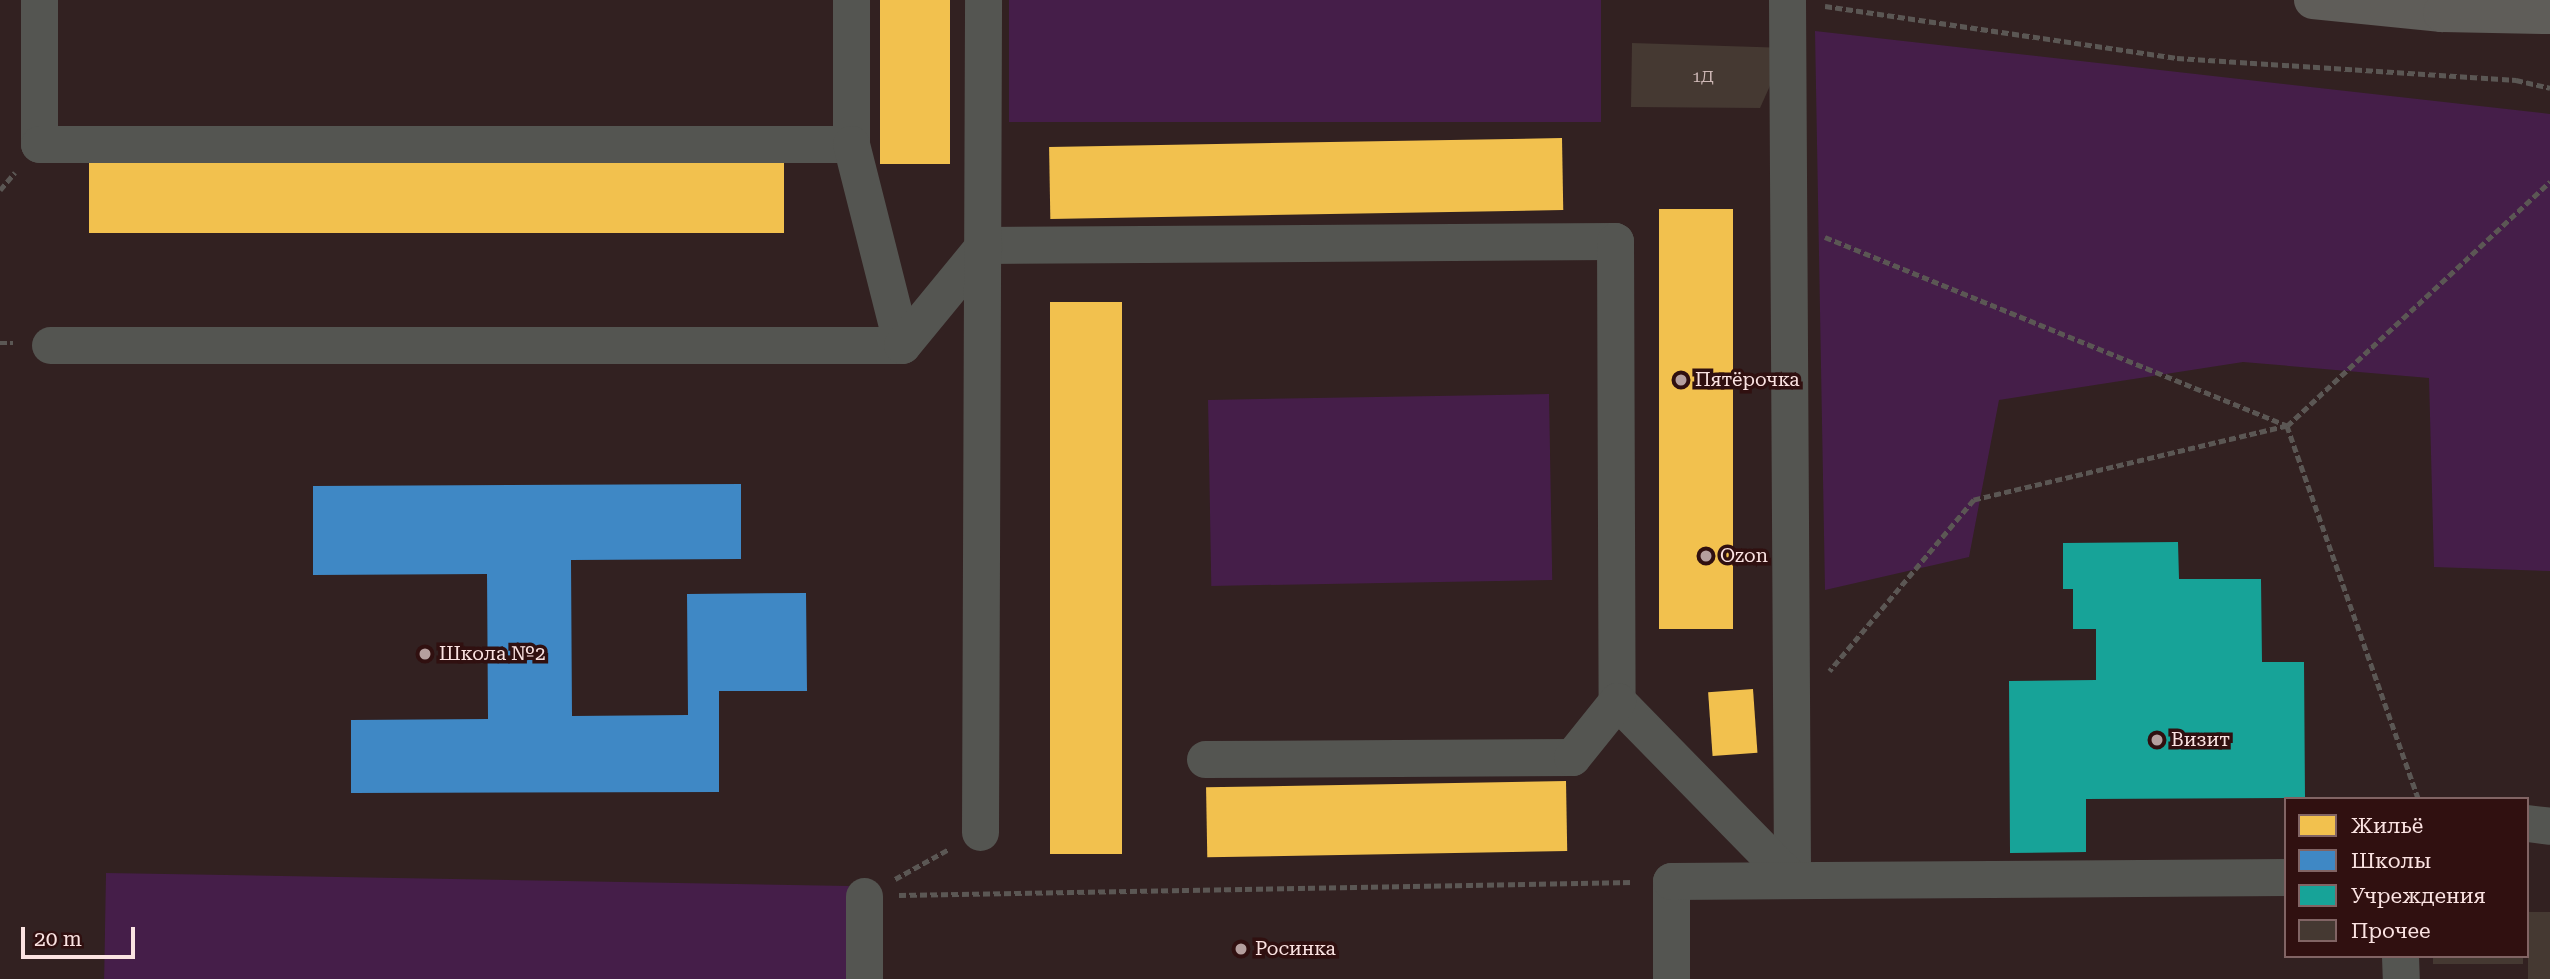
<!DOCTYPE html>
<meta charset="utf-8">
<style>
body{margin:0}
#map{position:relative;width:2550px;height:979px;overflow:hidden;background:#322121;font-family:"Roboto Serif",serif}
div>[style]{position:absolute}
.green>*{inset:0;background:#451e49;transform-origin:0 0}
.homes>*{inset:0;background:#f2c14e;transform-origin:0 0}
.schools>*{inset:0;background:#3f88c5}
.public>*{inset:0;background:#17a398}
.building>*{inset:0;background:#453932;transform-origin:0 0}
.path>*{height:4.5px;margin-top:-2.25px;transform-origin:0;background:repeating-linear-gradient(90deg,#5b5754 0 7px,transparent 0 10.5px)}
.minor>*{height:37px;margin:-18.5px;padding:0 18.5px;transform-origin:18.5px;border-radius:18.5px;background:#545551}
.major>*{height:38px;margin:-19px;padding:0 19px;transform-origin:19px;border-radius:19px;background:#5f5d59}
.dots>*{width:19px;height:19px;translate:-50% -50%;box-sizing:border-box;border:4px solid #301010;border-radius:50%}
span{translate:-50% -50%;white-space:nowrap;text-align:center;line-height:1.15;-webkit-text-stroke:7px #301010;paint-order:stroke}
.number-label{font-size:16px;color:#ceb8b6}
.number-label span{-webkit-text-stroke-width:0}
.poi-label{font-size:19px;color:#fbe3e2}
.left{translate:0 -50%;text-align:left}
.legend{position:absolute;left:2284px;top:797px;width:245px;height:161px;box-sizing:border-box;background:#301010;border:2px solid #816464;margin:0;padding:9px 12px;list-style:none;font-size:21px;color:#fbe3e2}
.legend li{display:flex;align-items:center;gap:14px;height:35px}
.legend b{width:35px;border:2px solid #816464}
.scale{position:absolute;left:21px;top:927px;width:114px;height:32px;box-sizing:border-box;border:4px solid #fbe3e2;border-top:0;padding-left:9px;font-size:21px;line-height:24px;white-space:nowrap;color:#fbe3e2;-webkit-text-stroke:5px #301010;paint-order:stroke}
</style>
<div id="map">
<div class="green">
<i style="left:1009px;top:0;width:592px;height:122px"></i>
<i style="clip-path:polygon(1815px 31px,2550px 114px,2550px 571px,2434px 567px,2429px 378px,2243px 362px,1999px 400px,1969px 557px,1825px 590px)"></i>
<i style="left:1549px;top:394px;width:186px;height:341px;rotate:89deg"></i>
<i style="left:106px;top:873px;width:743px;height:106px;rotate:1deg"></i>
</div>
<div class="homes">
<i style="left:880px;top:0;width:70px;height:164px"></i>
<i style="left:1562px;top:138px;width:72px;height:513px;rotate:89deg"></i>
<i style="left:89px;top:162px;width:695px;height:71px"></i>
<i style="left:1659px;top:209px;width:74px;height:420px"></i>
<i style="left:1122px;top:302px;width:552px;height:72px;rotate:90deg"></i>
<i style="left:1753px;top:689px;width:64px;height:45px;rotate:86deg"></i>
<i style="left:1566px;top:781px;width:70px;height:360px;rotate:89deg"></i>
</div>
<div class="schools">
<i style="clip-path:polygon(741px 484px,741px 559px,571px 560px,572px 716px,688px 715px,687px 594px,806px 593px,807px 691px,719px 691px,719px 792px,351px 793px,351px 720px,488px 719px,487px 574px,313px 575px,313px 486px)"></i>
</div>
<div class="public">
<i style="clip-path:polygon(2178px 542px,2179px 579px,2261px 579px,2262px 662px,2304px 662px,2305px 798px,2086px 799px,2086px 852px,2010px 853px,2009px 681px,2096px 680px,2096px 629px,2073px 629px,2073px 589px,2063px 589px,2063px 543px)"></i>
</div>
<div class="building">
<i style="clip-path:polygon(1632px 43px,1787px 48px,1760px 108px,1631px 107px)"></i>
<i style="left:2528px;top:912px;width:22px;height:67px"></i>
<i style="left:2433px;top:956px;width:90px;height:8px"></i>
</div>
<div class="path">
<i style="left:1825px;top:6px;width:356px;rotate:8.4deg"></i>
<i style="left:2177px;top:58px;width:340px;rotate:3.7deg"></i>
<i style="left:2516px;top:80px;width:35px;rotate:13deg"></i>
<i style="left:0;top:190px;width:23px;rotate:-50deg"></i>
<i style="left:1825px;top:237px;width:499px;rotate:22.2deg"></i>
<i style="left:2287px;top:426px;width:322px;rotate:166.7deg"></i>
<i style="left:1974px;top:500px;width:224px;rotate:130.1deg"></i>
<i style="left:0;top:343px;width:13px"></i>
<i style="left:2418px;top:799px;width:395px;rotate:-109.4deg"></i>
<i style="left:2287px;top:426px;width:359px;rotate:-42.9deg"></i>
<i style="left:895px;top:879px;width:62px;rotate:-29.1deg"></i>
<i style="left:899px;top:895px;width:734px;rotate:-1.01deg"></i>
</div>
<div class="minor">
<i style="left:39px;top:0;width:144px;rotate:90deg"></i>
<i style="left:39px;top:144px;width:812px"></i>
<i style="left:851px;top:144px;width:144px;rotate:-90deg"></i>
<i style="left:1787px;top:0;width:880px;rotate:89.67deg"></i>
<i style="left:851px;top:144px;width:207px;rotate:75.8deg"></i>
<i style="left:984px;top:245px;width:631px;rotate:-0.36deg"></i>
<i style="left:1615px;top:241px;width:460px;rotate:89.8deg"></i>
<i style="left:1617px;top:701px;width:250px;rotate:45.6deg"></i>
<i style="left:50px;top:345px;width:852px"></i>
<i style="left:902px;top:345px;width:129px;rotate:-50.6deg"></i>
<i style="left:1205px;top:759px;width:367px;rotate:-0.3deg"></i>
<i style="left:1572px;top:757px;width:72px;rotate:-51.2deg"></i>
<i style="left:2527px;top:823px;width:23px;rotate:7deg"></i>
<i style="left:980px;top:832px;width:832px;rotate:-89.79deg"></i>
<i style="left:864px;top:896px;width:83px;rotate:90deg"></i>
<i style="left:2400px;top:956px;width:23px;rotate:88deg"></i>
<i style="left:1671px;top:979px;width:98px;rotate:-90deg"></i>
<i style="left:1671px;top:881px;width:615px;rotate:-0.37deg"></i>
</div>
<div class="major">
<i style="left:2313px;top:0;width:130px;rotate:5.8deg"></i>
<i style="left:2442px;top:13px;width:108px;rotate:1.1deg"></i>
</div>
<div class="dots">
<i style="left:1681px;top:380px;background:#b59f9e"></i>
<i style="left:1706px;top:556px;background:#b59f9e"></i>
<i style="left:425px;top:654px;background:#b59f9e"></i>
<i style="left:2157px;top:740px;background:#b59f9e"></i>
<i style="left:1241px;top:949px;background:#b59f9e"></i>
</div>
<div class="number-label">
<span style="left:1703px;top:77px">1Д</span>
</div>
<div class="poi-label">
<span class="left" style="left:1695px;top:380px">Пятёрочка</span>
<span class="left" style="left:1720px;top:556px">Ozon</span>
<span class="left" style="left:439px;top:654px">Школа №2</span>
<span class="left" style="left:2171px;top:740px">Визит</span>
<span class="left" style="left:1255px;top:949px">Росинка</span>
</div>
<ul class="legend">
<li><b style="height:19px;background:#f2c14e"></b>Жильё</li>
<li><b style="height:19px;background:#3f88c5"></b>Школы</li>
<li><b style="height:19px;background:#17a398"></b>Учреждения</li>
<li><b style="height:19px;background:#453932"></b>Прочее</li>
</ul>
<div class="scale">20 m</div>
</div>
